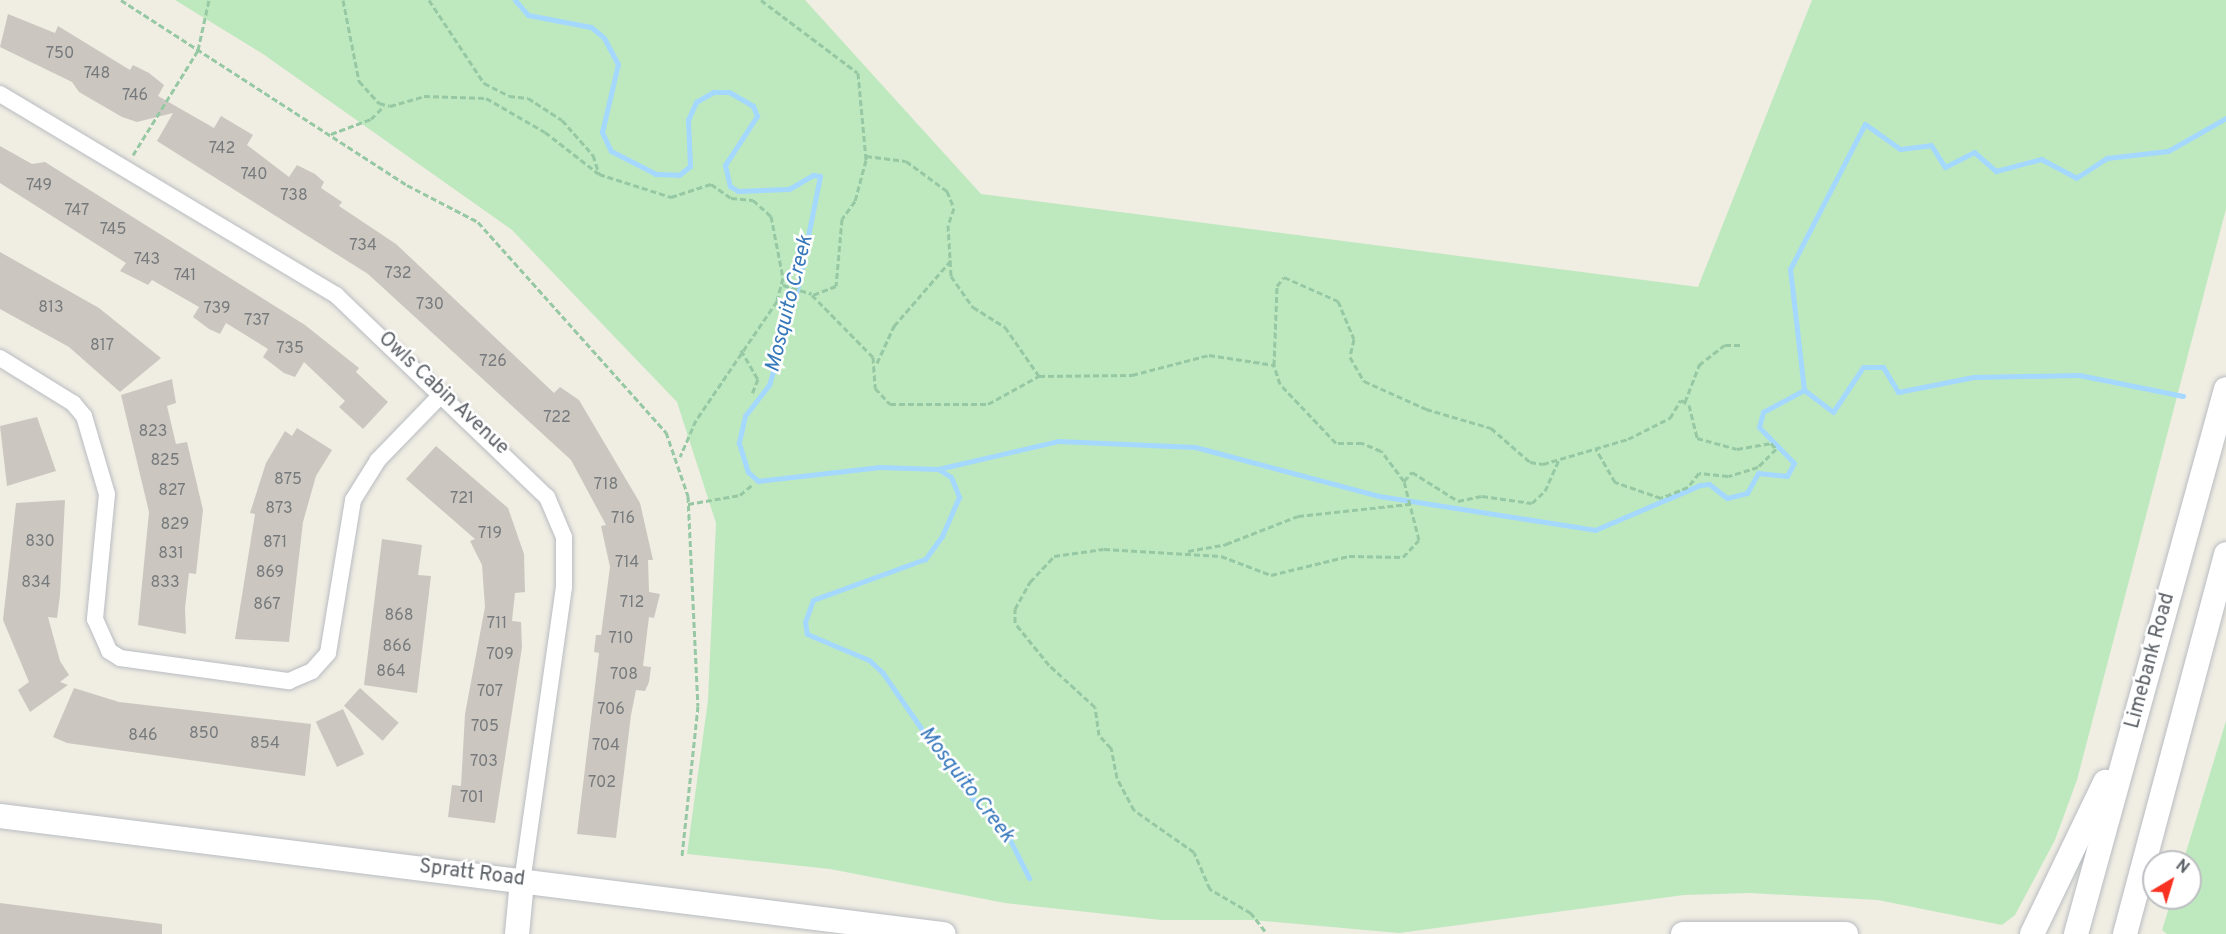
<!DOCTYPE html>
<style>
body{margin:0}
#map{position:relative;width:2226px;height:934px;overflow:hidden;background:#f0ede3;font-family:Overpass,sans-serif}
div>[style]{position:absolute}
.green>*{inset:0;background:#bee9be}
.stream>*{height:5px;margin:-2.5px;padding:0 2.5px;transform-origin:2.5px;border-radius:2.5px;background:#a4d8ff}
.building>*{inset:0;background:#cbc7c0;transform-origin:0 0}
.path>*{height:3px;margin-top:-1.5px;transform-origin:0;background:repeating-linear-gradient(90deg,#95c8a3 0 6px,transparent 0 9px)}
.roads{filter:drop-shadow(0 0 2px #b8bcc1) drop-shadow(0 0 2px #b8bcc1)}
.street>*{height:16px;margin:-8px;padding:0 8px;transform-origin:8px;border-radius:8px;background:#fff}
.secondary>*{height:24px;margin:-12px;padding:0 12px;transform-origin:12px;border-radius:12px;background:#fff}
span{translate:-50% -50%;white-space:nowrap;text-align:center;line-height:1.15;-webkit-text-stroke:5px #fff;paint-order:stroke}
.number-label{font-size:16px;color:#777a7c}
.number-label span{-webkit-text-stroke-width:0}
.street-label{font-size:20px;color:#5b6066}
.water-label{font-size:21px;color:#3778bb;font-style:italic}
.north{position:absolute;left:2142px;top:850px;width:60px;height:60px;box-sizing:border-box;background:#fff;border:2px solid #bdbfc2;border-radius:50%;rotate:38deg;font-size:16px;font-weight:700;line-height:24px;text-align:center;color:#5b6066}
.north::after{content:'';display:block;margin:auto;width:21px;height:27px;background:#f83121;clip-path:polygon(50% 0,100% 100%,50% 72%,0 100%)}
</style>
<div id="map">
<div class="green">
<i style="clip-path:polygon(175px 0,805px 0,981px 194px,1698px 287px,1812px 0,2226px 0,2226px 209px,2077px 780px,2055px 840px,2015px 915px,2002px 925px,1878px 900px,1750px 893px,1684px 895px,1399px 933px,1252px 920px,1161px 920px,1005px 903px,830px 869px,687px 854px,708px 700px,716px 523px,677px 402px,512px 230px,263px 54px)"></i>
<i style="clip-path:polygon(2226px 721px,2226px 934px,2167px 934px,2162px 930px,2172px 898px,2190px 898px,2190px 862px,2183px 862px)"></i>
</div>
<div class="stream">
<i style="left:515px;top:0;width:20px;rotate:49deg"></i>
<i style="left:528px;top:15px;width:64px;rotate:10.8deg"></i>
<i style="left:591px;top:27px;width:17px;rotate:40deg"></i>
<i style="left:604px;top:38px;width:30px;rotate:62deg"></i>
<i style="left:618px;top:64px;width:70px;rotate:103.2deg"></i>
<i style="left:602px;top:132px;width:21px;rotate:65deg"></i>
<i style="left:611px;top:151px;width:51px;rotate:27.1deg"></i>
<i style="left:656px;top:174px;width:23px;rotate:2deg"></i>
<i style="left:679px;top:175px;width:14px;rotate:-39deg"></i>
<i style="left:690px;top:166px;width:46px;rotate:-92.5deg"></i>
<i style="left:688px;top:120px;width:20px;rotate:-66deg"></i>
<i style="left:696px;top:102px;width:20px;rotate:-30deg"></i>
<i style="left:713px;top:92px;width:16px"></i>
<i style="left:729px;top:92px;width:28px;rotate:30deg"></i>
<i style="left:753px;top:106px;width:11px;rotate:68deg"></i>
<i style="left:757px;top:116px;width:59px;rotate:123.1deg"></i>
<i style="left:725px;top:165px;width:22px;rotate:77deg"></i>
<i style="left:730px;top:186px;width:9px;rotate:32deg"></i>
<i style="left:738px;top:191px;width:51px;rotate:-2.2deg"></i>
<i style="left:789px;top:189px;width:28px;rotate:-30deg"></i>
<i style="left:813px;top:175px;width:7px;rotate:8deg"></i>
<i style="left:820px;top:176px;width:112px;rotate:101.3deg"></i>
<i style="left:798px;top:286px;width:103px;rotate:106.3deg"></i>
<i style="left:769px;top:385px;width:39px;rotate:128deg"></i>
<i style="left:745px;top:416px;width:28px;rotate:103deg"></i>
<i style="left:739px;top:443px;width:30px;rotate:73deg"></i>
<i style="left:748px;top:472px;width:13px;rotate:42deg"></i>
<i style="left:758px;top:481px;width:123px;rotate:-6.5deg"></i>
<i style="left:880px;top:467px;width:58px;rotate:2deg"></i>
<i style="left:938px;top:469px;width:15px;rotate:32deg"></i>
<i style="left:951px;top:477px;width:22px;rotate:68deg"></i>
<i style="left:959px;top:497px;width:43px;rotate:113.6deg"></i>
<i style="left:942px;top:536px;width:29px;rotate:126deg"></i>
<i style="left:925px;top:559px;width:119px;rotate:159.9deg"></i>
<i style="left:813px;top:600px;width:23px;rotate:110deg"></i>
<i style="left:805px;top:622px;width:12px;rotate:81deg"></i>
<i style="left:807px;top:634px;width:67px;rotate:22.8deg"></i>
<i style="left:869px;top:660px;width:18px;rotate:43deg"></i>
<i style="left:882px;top:672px;width:140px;rotate:55.2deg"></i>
<i style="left:962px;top:787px;width:69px;rotate:47.3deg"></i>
<i style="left:1009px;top:838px;width:45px;rotate:63.4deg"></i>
<i style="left:1804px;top:390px;width:122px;rotate:-96.6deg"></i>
<i style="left:1790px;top:269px;width:163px;rotate:-62.7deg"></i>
<i style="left:1865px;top:124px;width:43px;rotate:35.5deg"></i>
<i style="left:1900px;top:149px;width:31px;rotate:-7deg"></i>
<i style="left:1931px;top:145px;width:26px;rotate:58deg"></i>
<i style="left:1945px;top:167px;width:33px;rotate:-27deg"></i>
<i style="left:1974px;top:152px;width:29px;rotate:41deg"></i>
<i style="left:1996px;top:171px;width:47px;rotate:-14.9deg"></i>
<i style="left:2041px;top:159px;width:40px;rotate:28deg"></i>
<i style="left:2076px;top:178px;width:37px;rotate:-33deg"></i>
<i style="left:2107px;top:158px;width:61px;rotate:-6.5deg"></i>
<i style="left:2168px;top:151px;width:67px;rotate:-29.6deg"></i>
<i style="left:938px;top:469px;width:123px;rotate:-13.1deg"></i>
<i style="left:1058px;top:441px;width:137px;rotate:2.5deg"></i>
<i style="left:1195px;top:447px;width:190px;rotate:14.9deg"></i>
<i style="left:1379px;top:496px;width:219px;rotate:8.9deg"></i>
<i style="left:1595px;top:530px;width:114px;rotate:-23.2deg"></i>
<i style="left:1700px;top:485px;width:9px;rotate:-6deg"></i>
<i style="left:1709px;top:484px;width:23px;rotate:38deg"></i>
<i style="left:1727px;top:498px;width:21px;rotate:-14deg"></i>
<i style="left:1747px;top:493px;width:23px;rotate:-61deg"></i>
<i style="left:1758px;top:473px;width:29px;rotate:6deg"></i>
<i style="left:1787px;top:476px;width:15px;rotate:-62deg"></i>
<i style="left:1794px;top:463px;width:50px;rotate:-134.2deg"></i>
<i style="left:1759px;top:427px;width:16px;rotate:-75deg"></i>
<i style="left:1763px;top:412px;width:47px;rotate:-28.2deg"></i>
<i style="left:1804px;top:390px;width:36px;rotate:37deg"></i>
<i style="left:1833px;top:412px;width:54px;rotate:-56.3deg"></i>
<i style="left:1863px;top:367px;width:20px"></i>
<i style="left:1883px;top:367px;width:29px;rotate:59deg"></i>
<i style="left:1898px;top:392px;width:77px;rotate:-11.2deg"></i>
<i style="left:1974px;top:377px;width:105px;rotate:-1.1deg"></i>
<i style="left:2079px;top:375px;width:106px;rotate:11.4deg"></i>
</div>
<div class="building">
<i style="clip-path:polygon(8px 14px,55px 33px,58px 26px,130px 70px,133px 65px,149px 73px,164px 85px,158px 96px,214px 128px,221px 116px,253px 135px,247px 145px,289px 177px,297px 165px,315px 174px,324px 182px,321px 188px,342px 202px,339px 206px,396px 244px,554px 393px,560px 387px,579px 400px,640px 503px,653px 560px,648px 560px,649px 592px,660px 594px,654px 618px,649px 617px,643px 666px,651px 667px,649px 682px,645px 691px,636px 690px,631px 715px,616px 838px,577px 834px,599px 653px,594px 652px,596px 635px,601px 635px,610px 567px,601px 526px,606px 525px,571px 460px,368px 274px,157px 141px,173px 113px,137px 122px,122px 117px,79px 92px,72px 82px,0 47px)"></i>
<i style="clip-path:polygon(0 146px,32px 164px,45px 162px,305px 325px,359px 368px,356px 372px,388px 402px,363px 429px,339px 407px,345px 401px,304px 362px,295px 377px,284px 373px,263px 357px,268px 349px,226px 323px,220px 334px,209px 329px,193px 317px,199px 307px,152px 280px,148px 285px,120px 271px,126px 263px,0 183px)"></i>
<i style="clip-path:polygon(0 252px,99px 308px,161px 358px,120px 392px,69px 347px,0 309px)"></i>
<i style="clip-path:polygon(172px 379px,176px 403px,167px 406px,176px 444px,187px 442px,203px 510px,196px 574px,189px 573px,185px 608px,186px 634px,138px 625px,149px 512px,121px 395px)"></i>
<i style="clip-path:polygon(37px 417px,56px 471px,7px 486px,0 426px)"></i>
<i style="clip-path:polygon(297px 428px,332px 450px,316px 476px,303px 522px,289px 642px,235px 639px,255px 514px,250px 513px,266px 463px,285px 431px,292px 436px)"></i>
<i style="clip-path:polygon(436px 446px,508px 508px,524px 554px,525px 592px,515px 593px,512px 621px,521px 622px,522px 647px,495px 823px,448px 817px,452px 785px,461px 786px,465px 714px,485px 607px,482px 565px,470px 541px,475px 539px,406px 479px)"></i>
<i style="clip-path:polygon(65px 500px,60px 595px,57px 618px,48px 617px,60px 661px,69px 675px,60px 682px,68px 685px,30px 712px,18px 690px,29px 682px,3px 620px,16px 503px)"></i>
<i style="clip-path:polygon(382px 539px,422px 545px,418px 575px,431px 576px,417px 693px,364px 685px)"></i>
<i style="clip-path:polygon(74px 688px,119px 702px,311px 724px,305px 776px,67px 743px,53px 737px)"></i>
<i style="left:360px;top:688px;width:52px;height:24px;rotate:42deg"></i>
<i style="left:343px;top:709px;width:50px;height:30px;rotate:65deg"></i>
<i style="clip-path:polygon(0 903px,162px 924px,162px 934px,0 934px)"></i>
</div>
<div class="path">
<i style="left:121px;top:0;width:341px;rotate:32.9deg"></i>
<i style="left:407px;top:185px;width:80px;rotate:27.5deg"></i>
<i style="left:478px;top:222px;width:282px;rotate:48.2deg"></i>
<i style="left:666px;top:432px;width:68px;rotate:71deg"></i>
<i style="left:688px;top:496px;width:210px;rotate:87.3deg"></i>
<i style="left:698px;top:706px;width:151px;rotate:96.1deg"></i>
<i style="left:343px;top:0;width:83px;rotate:78.8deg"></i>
<i style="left:359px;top:81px;width:30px;rotate:48deg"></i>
<i style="left:379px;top:103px;width:11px;rotate:15deg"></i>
<i style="left:390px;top:106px;width:35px;rotate:-16deg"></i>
<i style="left:424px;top:96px;width:62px;rotate:1.8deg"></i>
<i style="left:486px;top:98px;width:68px;rotate:30deg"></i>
<i style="left:545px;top:132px;width:68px;rotate:37.9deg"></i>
<i style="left:429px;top:0;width:100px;rotate:56.5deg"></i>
<i style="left:484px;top:83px;width:28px;rotate:27deg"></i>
<i style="left:509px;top:96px;width:19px;rotate:6deg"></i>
<i style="left:528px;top:98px;width:40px;rotate:32.9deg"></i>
<i style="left:562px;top:120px;width:47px;rotate:48.5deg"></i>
<i style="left:593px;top:155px;width:20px;rotate:72deg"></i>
<i style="left:599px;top:174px;width:76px;rotate:17.7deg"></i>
<i style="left:671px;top:197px;width:42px;rotate:-18deg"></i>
<i style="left:711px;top:184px;width:24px;rotate:35deg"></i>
<i style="left:731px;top:198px;width:22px;rotate:5deg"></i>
<i style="left:753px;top:200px;width:24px;rotate:42deg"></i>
<i style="left:771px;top:216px;width:63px;rotate:79deg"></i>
<i style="left:783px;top:278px;width:24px;rotate:105deg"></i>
<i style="left:777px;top:301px;width:144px;rotate:124.2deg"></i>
<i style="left:696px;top:420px;width:40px;rotate:113.4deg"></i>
<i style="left:761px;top:0;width:121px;rotate:37deg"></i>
<i style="left:858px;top:73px;width:87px;rotate:84.7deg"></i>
<i style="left:866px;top:160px;width:42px;rotate:105deg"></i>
<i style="left:855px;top:201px;width:22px;rotate:126deg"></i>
<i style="left:842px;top:219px;width:67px;rotate:95.1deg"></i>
<i style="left:836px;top:286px;width:26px;rotate:159deg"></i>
<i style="left:812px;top:295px;width:87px;rotate:45.5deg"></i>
<i style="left:873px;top:357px;width:31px;rotate:86deg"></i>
<i style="left:875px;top:388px;width:22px;rotate:47deg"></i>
<i style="left:890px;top:404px;width:98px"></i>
<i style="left:988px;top:404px;width:58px;rotate:-28.8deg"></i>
<i style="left:1039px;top:376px;width:93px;rotate:-0.6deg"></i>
<i style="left:1132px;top:375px;width:80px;rotate:-14.6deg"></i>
<i style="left:1209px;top:355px;width:66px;rotate:8.7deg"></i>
<i style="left:331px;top:134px;width:43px;rotate:-20.6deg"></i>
<i style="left:371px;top:119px;width:18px;rotate:-45deg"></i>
<i style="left:133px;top:155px;width:123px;rotate:-58.2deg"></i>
<i style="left:198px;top:50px;width:51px;rotate:-77.6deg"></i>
<i style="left:866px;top:156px;width:40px;rotate:7.1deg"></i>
<i style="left:906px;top:161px;width:51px;rotate:36.2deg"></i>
<i style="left:947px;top:191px;width:18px;rotate:68deg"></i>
<i style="left:954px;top:208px;width:18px;rotate:109deg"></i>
<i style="left:948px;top:225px;width:51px;rotate:86.6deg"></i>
<i style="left:951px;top:276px;width:38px;rotate:55deg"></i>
<i style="left:973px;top:307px;width:38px;rotate:32deg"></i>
<i style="left:1005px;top:327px;width:60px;rotate:55.2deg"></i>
<i style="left:783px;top:285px;width:30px;rotate:17deg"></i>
<i style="left:741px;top:350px;width:34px;rotate:60deg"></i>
<i style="left:758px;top:379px;width:16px;rotate:112deg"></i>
<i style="left:877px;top:363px;width:41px;rotate:-65.3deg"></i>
<i style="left:894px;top:326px;width:89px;rotate:-49.1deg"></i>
<i style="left:1685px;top:402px;width:40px;rotate:-69deg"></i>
<i style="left:1699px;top:365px;width:33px;rotate:-38deg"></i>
<i style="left:1725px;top:345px;width:15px"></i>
<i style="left:1404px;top:481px;width:38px;rotate:-127deg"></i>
<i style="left:1381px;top:451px;width:21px;rotate:-157deg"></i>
<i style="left:1362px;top:443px;width:26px;rotate:180deg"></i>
<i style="left:1336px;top:443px;width:81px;rotate:-133.5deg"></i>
<i style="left:1280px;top:384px;width:20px;rotate:-108deg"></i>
<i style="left:1274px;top:365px;width:79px;rotate:-87.8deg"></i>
<i style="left:1277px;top:286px;width:11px;rotate:-52deg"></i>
<i style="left:1284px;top:277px;width:59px;rotate:24deg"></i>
<i style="left:1338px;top:301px;width:41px;rotate:67.2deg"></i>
<i style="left:1354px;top:339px;width:18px;rotate:103deg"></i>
<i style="left:1350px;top:357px;width:28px;rotate:60deg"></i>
<i style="left:1364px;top:381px;width:68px;rotate:24.3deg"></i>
<i style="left:1426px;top:409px;width:68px;rotate:16.3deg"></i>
<i style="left:1491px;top:428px;width:52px;rotate:41.1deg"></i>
<i style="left:1530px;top:462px;width:13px;rotate:9deg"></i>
<i style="left:1543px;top:464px;width:89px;rotate:-16.4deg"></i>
<i style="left:1628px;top:439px;width:47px;rotate:-26.6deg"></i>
<i style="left:1670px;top:418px;width:21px;rotate:-59deg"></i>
<i style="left:1681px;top:400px;width:9px;rotate:32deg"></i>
<i style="left:1689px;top:405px;width:34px;rotate:76deg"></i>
<i style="left:1697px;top:438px;width:41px;rotate:15.4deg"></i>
<i style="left:1737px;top:449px;width:35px;rotate:-10deg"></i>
<i style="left:1771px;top:443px;width:8px;rotate:50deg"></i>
<i style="left:1776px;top:449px;width:25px;rotate:135deg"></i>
<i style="left:1758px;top:467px;width:31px;rotate:163deg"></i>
<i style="left:1728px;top:476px;width:29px;rotate:-174deg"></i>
<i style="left:1699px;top:473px;width:18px;rotate:128deg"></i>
<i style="left:1688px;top:487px;width:29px;rotate:158deg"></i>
<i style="left:1661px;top:498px;width:49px;rotate:-160.8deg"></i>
<i style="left:1615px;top:482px;width:38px;rotate:-120deg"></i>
<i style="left:688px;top:504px;width:53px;rotate:-9.8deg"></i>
<i style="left:740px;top:495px;width:17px;rotate:-40deg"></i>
<i style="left:1188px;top:551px;width:39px;rotate:-10deg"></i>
<i style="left:1226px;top:544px;width:77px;rotate:-21.3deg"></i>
<i style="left:1298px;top:516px;width:112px;rotate:-6.2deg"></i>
<i style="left:1265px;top:931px;width:23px;rotate:-128deg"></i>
<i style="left:1251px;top:913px;width:48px;rotate:-149.7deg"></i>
<i style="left:1210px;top:889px;width:40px;rotate:-113.4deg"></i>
<i style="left:1194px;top:852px;width:73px;rotate:-145deg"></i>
<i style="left:1134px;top:810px;width:36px;rotate:-118deg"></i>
<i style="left:1117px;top:778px;width:31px;rotate:-101deg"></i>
<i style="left:1111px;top:748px;width:18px;rotate:-133deg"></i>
<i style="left:1099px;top:735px;width:28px;rotate:-98deg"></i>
<i style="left:1095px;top:707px;width:62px;rotate:-137.6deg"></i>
<i style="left:1049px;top:665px;width:54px;rotate:-129deg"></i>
<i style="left:1015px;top:623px;width:14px;rotate:-90deg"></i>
<i style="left:1015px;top:609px;width:31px;rotate:-61deg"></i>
<i style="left:1030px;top:582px;width:35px;rotate:-47deg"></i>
<i style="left:1054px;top:556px;width:50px;rotate:-8deg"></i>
<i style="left:1104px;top:549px;width:117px;rotate:3.4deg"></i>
<i style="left:1221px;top:556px;width:53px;rotate:20.8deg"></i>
<i style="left:1271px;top:575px;width:80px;rotate:-13.7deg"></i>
<i style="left:1349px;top:556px;width:54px;rotate:1.1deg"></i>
<i style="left:1403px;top:557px;width:23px;rotate:-47deg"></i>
<i style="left:1419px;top:540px;width:61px;rotate:-104.3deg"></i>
<i style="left:1404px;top:481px;width:12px;rotate:-48deg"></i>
<i style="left:1412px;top:472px;width:54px;rotate:32.2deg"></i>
<i style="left:1458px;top:501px;width:25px;rotate:-12deg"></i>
<i style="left:1482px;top:496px;width:50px;rotate:8deg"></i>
<i style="left:1532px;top:503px;width:18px;rotate:-43deg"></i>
<i style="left:1545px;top:491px;width:34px;rotate:-66deg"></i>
</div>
<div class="roads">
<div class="street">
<i style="left:0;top:94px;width:392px;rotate:30.9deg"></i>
<i style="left:336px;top:295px;width:292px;rotate:43.8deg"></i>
<i style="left:547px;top:497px;width:43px;rotate:67deg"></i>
<i style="left:564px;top:537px;width:50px;rotate:90deg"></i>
<i style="left:564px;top:587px;width:297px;rotate:98.1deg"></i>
<i style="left:0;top:358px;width:86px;rotate:31.7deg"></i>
<i style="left:73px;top:403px;width:17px;rotate:50deg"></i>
<i style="left:84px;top:416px;width:81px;rotate:73.6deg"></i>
<i style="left:107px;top:494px;width:126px;rotate:95.5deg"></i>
<i style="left:95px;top:619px;width:35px;rotate:66deg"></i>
<i style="left:109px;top:651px;width:13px;rotate:32deg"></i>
<i style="left:120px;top:658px;width:171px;rotate:7.8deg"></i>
<i style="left:289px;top:681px;width:25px;rotate:-23deg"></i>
<i style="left:312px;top:671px;width:24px;rotate:-48deg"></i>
<i style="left:328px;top:653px;width:155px;rotate:-80.7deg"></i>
<i style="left:353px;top:500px;width:47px;rotate:-58deg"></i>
<i style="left:378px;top:460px;width:92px;rotate:-45.9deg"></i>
</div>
<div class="secondary">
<i style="left:0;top:816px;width:951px;rotate:7.13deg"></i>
<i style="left:517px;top:934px;width:53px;rotate:-84.6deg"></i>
<i style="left:1683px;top:934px;width:163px"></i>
<i style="left:2032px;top:934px;width:169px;rotate:-64.3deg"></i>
<i style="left:2076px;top:934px;width:565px;rotate:-74.61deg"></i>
<i style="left:2125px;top:934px;width:393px;rotate:-75.1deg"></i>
</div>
</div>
<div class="number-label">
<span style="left:60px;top:54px">750</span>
<span style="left:97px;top:74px">748</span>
<span style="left:135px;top:96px">746</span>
<span style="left:222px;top:149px">742</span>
<span style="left:254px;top:175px">740</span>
<span style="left:39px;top:186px">749</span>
<span style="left:294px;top:196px">738</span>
<span style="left:77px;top:211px">747</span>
<span style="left:113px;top:230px">745</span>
<span style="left:363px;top:246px">734</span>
<span style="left:147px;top:260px">743</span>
<span style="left:398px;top:274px">732</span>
<span style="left:185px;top:276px">741</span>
<span style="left:430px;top:305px">730</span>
<span style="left:51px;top:308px">813</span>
<span style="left:217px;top:309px">739</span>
<span style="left:257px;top:321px">737</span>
<span style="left:102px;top:346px">817</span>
<span style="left:290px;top:349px">735</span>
<span style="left:493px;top:362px">726</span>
<span style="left:557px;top:418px">722</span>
<span style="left:153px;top:432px">823</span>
<span style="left:165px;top:461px">825</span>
<span style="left:288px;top:480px">875</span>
<span style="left:606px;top:485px">718</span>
<span style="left:172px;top:491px">827</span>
<span style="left:462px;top:499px">721</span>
<span style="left:279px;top:509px">873</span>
<span style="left:623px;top:519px">716</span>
<span style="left:175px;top:525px">829</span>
<span style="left:490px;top:534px">719</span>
<span style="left:40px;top:542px">830</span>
<span style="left:275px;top:543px">871</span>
<span style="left:171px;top:554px">831</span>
<span style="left:627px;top:563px">714</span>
<span style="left:270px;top:573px">869</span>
<span style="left:36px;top:583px">834</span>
<span style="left:165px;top:583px">833</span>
<span style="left:632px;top:603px">712</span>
<span style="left:267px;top:605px">867</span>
<span style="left:399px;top:616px">868</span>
<span style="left:497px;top:624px">711</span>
<span style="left:621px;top:639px">710</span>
<span style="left:397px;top:647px">866</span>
<span style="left:500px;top:655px">709</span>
<span style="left:391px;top:672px">864</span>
<span style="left:624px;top:675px">708</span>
<span style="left:490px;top:692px">707</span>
<span style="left:611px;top:710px">706</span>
<span style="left:485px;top:727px">705</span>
<span style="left:204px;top:734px">850</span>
<span style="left:143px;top:736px">846</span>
<span style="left:265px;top:744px">854</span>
<span style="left:606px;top:746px">704</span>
<span style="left:484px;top:762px">703</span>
<span style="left:602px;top:783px">702</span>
<span style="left:472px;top:798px">701</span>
</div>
<div class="street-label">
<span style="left:443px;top:394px;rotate:43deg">Owls Cabin Avenue</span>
<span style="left:2151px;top:661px;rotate:-75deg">Limebank Road</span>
<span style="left:472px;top:874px;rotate:7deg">Spratt Road</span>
</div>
<div class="water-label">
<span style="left:790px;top:304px;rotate:-76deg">Mosquito Creek</span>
<span style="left:966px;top:785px;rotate:52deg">Mosquito Creek</span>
</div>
<div class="north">N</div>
</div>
